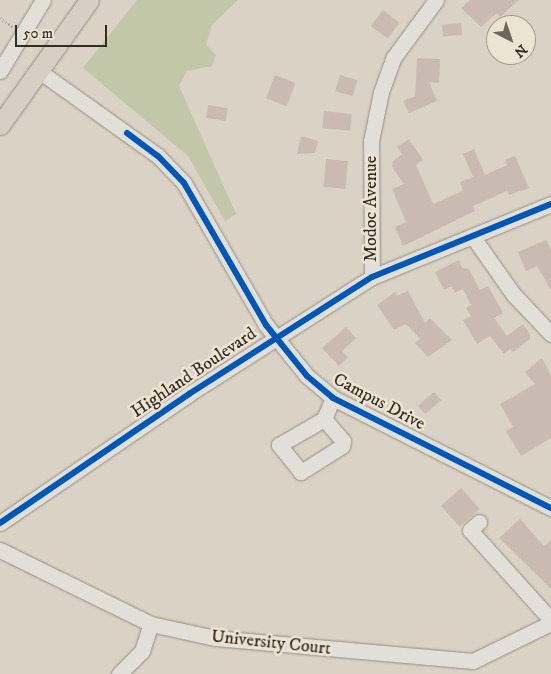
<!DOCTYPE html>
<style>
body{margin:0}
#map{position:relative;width:551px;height:674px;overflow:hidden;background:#dad2c4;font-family:"IM FELL DW Pica",serif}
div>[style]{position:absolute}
.green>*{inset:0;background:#c2c7a9}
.building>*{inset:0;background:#c9bbb1;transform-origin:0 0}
.path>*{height:2.5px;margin-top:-1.25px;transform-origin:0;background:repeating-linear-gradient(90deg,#a5a29b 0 1px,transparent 0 3.5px)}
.roads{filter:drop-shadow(0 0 1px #938d85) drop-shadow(0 0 1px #938d85)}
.minor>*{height:15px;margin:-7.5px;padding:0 7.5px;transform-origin:7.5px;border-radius:7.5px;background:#e2dfd8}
.major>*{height:19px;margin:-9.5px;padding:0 9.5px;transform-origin:9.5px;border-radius:9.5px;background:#d7cfc3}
.cycleway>*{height:6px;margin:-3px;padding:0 3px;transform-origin:3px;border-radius:3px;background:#0057b8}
span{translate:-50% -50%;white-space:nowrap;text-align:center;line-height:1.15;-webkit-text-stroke:5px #ece4d3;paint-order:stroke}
.street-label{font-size:18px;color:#362b23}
.north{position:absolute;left:486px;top:15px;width:50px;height:50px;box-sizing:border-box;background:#ece4d3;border:1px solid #a39a8d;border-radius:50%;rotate:139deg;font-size:14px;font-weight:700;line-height:20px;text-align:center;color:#362b23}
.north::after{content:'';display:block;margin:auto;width:18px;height:22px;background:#6f655b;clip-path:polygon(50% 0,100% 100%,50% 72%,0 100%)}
.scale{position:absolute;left:15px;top:25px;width:92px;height:22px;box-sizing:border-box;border:2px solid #362b23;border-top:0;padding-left:6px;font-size:15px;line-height:18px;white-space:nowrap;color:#362b23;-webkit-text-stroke:4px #ece4d3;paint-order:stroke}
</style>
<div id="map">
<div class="green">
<i style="clip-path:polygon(137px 0,238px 0,212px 25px,206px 45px,216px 55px,212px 66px,187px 71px,179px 86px,236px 214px,225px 221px,188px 156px,83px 68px)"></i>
</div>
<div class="building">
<i style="clip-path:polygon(470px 0,519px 0,500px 17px,497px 13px,481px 27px,461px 8px)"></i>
<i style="left:383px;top:10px;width:21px;height:20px;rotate:37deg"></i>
<i style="left:461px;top:23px;width:12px;height:19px;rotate:85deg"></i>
<i style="clip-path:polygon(417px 58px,440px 59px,439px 83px,429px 82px,437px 101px,409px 113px,403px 101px,415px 96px)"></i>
<i style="left:275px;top:75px;width:22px;height:25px;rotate:21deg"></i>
<i style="left:340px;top:75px;width:18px;height:17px;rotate:16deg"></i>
<i style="left:208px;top:105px;width:20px;height:13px;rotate:9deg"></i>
<i style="left:324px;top:111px;width:28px;height:17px;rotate:6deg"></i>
<i style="clip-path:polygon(301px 136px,318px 141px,315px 153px,297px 154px)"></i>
<i style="clip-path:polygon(409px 139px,423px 160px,416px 165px,433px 204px,463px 191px,460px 182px,473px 177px,463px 154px,474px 149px,485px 175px,507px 165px,505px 160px,515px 156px,529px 188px,509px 195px,507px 191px,473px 206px,475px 211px,403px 246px,395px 227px,406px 222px,392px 189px,404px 184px,392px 167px,393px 161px,402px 154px,397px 147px)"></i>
<i style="left:326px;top:159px;width:22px;height:28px;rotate:5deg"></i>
<i style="clip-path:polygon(546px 240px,551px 250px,551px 290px,537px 266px,526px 271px,518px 252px)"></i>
<i style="clip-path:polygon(459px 260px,462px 268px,469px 269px,480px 290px,488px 286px,503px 313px,494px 318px,507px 336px,523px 324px,530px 334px,530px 339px,513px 352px,510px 349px,504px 354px,490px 336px,477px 344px,463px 320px,471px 316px,466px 308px,471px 305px,463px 289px,455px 293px,451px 286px,444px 290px,435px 272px)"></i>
<i style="clip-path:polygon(408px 291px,425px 323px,430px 318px,452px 340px,428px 357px,415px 343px,420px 339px,406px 324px,394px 330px,377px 305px,395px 292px,397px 296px)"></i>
<i style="clip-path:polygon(346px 327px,356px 338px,342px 351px,348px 357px,339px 366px,322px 348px)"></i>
<i style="clip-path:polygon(542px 358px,551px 376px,551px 438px,521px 456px,506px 431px,513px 427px,500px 404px,535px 384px,525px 372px)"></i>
<i style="left:434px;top:392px;width:11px;height:21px;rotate:49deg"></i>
<i style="left:461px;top:488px;width:28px;height:27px;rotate:48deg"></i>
<i style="clip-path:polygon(520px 519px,544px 546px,551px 540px,551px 589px,499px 538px)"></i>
</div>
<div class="path">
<i style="left:0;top:18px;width:16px;rotate:35deg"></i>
</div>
<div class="roads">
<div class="minor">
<i style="left:0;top:71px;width:83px;rotate:-58.8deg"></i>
<i style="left:39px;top:71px;width:146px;rotate:35.5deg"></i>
<i style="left:158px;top:156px;width:37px;rotate:46deg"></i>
<i style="left:184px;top:183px;width:164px;rotate:60deg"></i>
<i style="left:266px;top:325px;width:65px;rotate:51.2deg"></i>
<i style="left:307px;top:376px;width:34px;rotate:40deg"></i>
<i style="left:333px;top:398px;width:244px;rotate:26.8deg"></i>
<i style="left:473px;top:237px;width:70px;rotate:54.9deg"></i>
<i style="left:513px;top:294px;width:55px;rotate:46.5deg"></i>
<i style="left:372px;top:277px;width:136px;rotate:-90.4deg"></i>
<i style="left:371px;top:141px;width:50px;rotate:-78.5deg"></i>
<i style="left:381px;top:92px;width:37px;rotate:-70deg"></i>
<i style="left:394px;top:57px;width:71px;rotate:-53.6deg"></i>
<i style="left:324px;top:419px;width:29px;rotate:49deg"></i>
<i style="left:343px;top:441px;width:5px;rotate:101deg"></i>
<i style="left:342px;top:446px;width:49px;rotate:147.6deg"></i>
<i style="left:301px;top:472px;width:35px;rotate:-129deg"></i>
<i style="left:279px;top:445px;width:52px;rotate:-30deg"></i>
<i style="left:324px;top:419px;width:23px;rotate:-67deg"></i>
<i style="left:479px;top:522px;width:12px;rotate:138deg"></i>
<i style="left:470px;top:530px;width:121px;rotate:48deg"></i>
<i style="left:0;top:523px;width:229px;rotate:-34.3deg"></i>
<i style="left:189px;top:394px;width:217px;rotate:-32.6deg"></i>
<i style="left:372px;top:277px;width:193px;rotate:-22.2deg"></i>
<i style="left:0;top:550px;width:168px;rotate:26.1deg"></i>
<i style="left:151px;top:624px;width:66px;rotate:12.3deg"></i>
<i style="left:215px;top:638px;width:259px;rotate:5.1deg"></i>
<i style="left:473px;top:661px;width:87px;rotate:-26deg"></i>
<i style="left:119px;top:674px;width:33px;rotate:-45deg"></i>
<i style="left:142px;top:651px;width:28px;rotate:-72deg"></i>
</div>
<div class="major">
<i style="left:0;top:125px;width:153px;rotate:-54.5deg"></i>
</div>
</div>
<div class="cycleway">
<i style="left:127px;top:133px;width:39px;rotate:37deg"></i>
<i style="left:158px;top:156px;width:37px;rotate:46deg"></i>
<i style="left:184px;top:183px;width:164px;rotate:60deg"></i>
<i style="left:266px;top:325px;width:65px;rotate:51.2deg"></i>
<i style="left:307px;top:376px;width:34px;rotate:40deg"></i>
<i style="left:333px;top:398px;width:244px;rotate:26.8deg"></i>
<i style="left:0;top:523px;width:229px;rotate:-34.3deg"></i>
<i style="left:189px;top:394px;width:217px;rotate:-32.6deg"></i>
<i style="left:372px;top:277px;width:193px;rotate:-22.2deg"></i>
</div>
<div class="street-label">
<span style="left:371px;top:209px;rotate:-90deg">Modoc Avenue</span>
<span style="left:194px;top:373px;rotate:-34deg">Highland Boulevard</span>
<span style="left:379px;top:402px;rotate:28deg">Campus Drive</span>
<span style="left:271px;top:643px;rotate:6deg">University Court</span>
</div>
<div class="north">N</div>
<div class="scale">50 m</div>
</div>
